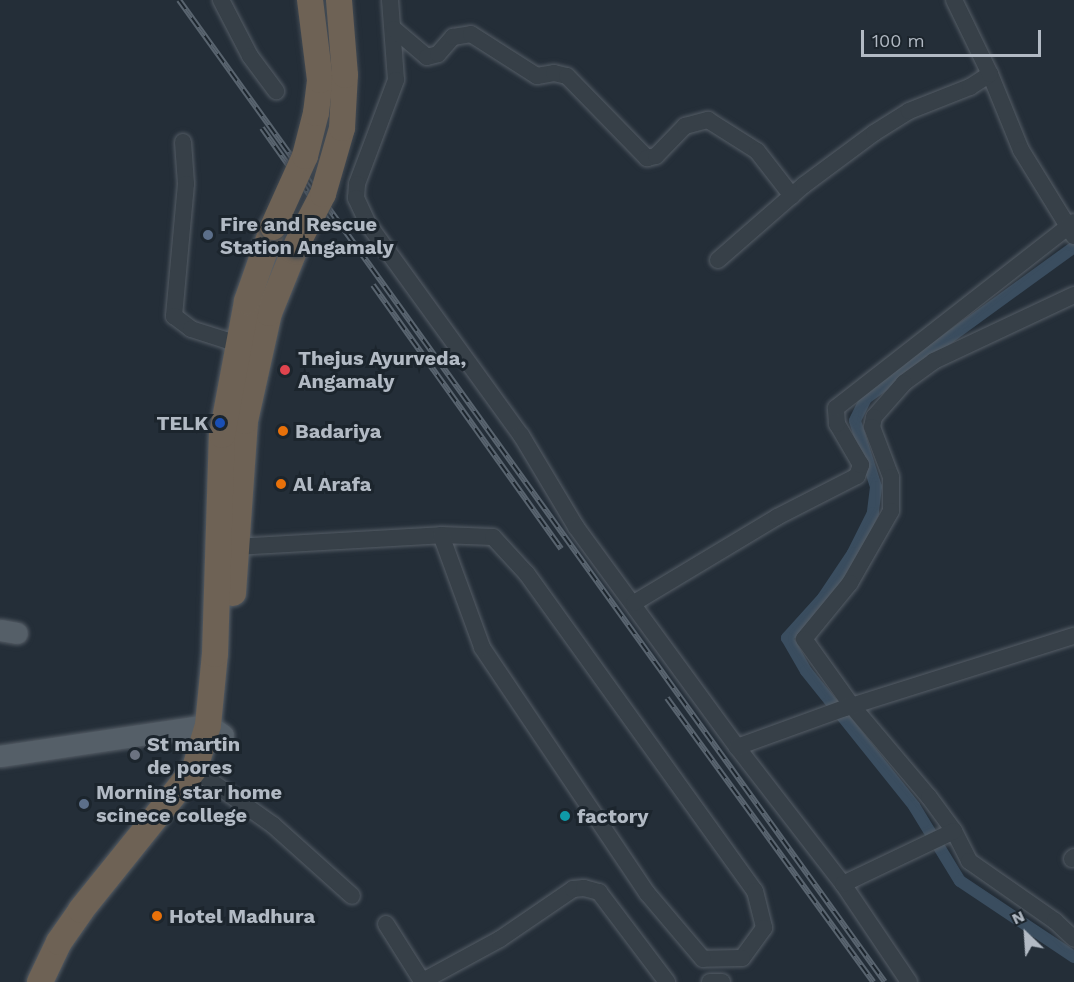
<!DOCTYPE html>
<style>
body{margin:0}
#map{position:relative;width:1074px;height:982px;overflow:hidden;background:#242e38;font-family:"Work Sans",sans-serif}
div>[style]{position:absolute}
.canal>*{height:12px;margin:-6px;padding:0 6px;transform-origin:6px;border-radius:6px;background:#3a4d5f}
.roads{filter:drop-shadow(0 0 2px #555d66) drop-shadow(0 0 2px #555d66)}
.minor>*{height:16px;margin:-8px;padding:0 8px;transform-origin:8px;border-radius:8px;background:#374048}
.major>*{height:21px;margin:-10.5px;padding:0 10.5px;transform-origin:10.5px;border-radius:10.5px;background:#555f68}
.highway>*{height:26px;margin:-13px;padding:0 13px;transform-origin:13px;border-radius:13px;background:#6e6255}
.rail>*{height:6px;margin-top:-3px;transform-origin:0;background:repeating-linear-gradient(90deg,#1c252d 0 11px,#59646f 0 22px);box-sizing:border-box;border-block:2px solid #59646f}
.bridges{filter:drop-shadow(0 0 2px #424a53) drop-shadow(0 0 2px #424a53)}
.highway-bridge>*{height:26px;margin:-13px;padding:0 13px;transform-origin:13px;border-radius:13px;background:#6e6255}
.dots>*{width:16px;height:16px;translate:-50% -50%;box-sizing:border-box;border:3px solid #1c252d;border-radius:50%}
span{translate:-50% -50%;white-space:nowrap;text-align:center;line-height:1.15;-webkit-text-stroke:6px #1c252d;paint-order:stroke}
.poi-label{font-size:20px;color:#b2bac4;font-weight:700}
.left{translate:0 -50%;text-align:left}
.right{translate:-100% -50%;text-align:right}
.north{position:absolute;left:996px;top:904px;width:60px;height:60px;-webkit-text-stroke:4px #1c252d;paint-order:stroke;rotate:335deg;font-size:16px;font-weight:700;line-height:24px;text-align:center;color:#b2bac4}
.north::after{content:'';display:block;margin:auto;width:21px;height:27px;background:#b2bac4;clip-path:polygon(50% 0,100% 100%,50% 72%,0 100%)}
.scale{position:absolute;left:861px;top:30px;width:180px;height:27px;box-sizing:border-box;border:3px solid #b2bac4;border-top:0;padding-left:8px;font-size:18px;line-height:21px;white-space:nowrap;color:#b2bac4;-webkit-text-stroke:4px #1c252d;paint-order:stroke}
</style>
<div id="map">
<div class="canal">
<i style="left:1074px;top:247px;width:257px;rotate:144deg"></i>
<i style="left:866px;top:398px;width:25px;rotate:116deg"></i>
<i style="left:855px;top:421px;width:69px;rotate:72.3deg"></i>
<i style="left:876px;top:487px;width:26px;rotate:97deg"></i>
<i style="left:873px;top:513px;width:45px;rotate:116.6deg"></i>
<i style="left:853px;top:553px;width:54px;rotate:123.7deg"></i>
<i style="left:823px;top:598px;width:54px;rotate:132deg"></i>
<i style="left:787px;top:638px;width:38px;rotate:60deg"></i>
<i style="left:806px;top:671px;width:173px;rotate:51.3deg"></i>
<i style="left:914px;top:806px;width:88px;rotate:58.5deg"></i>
<i style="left:960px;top:881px;width:137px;rotate:33.7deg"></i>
</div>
<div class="roads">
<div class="minor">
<i style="left:221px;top:0;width:63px;rotate:62.6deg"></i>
<i style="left:250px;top:56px;width:44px;rotate:53.4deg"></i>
<i style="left:390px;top:0;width:80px;rotate:85.7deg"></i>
<i style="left:396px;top:80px;width:111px;rotate:110.6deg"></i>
<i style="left:357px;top:184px;width:14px;rotate:94deg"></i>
<i style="left:356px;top:198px;width:29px;rotate:65deg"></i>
<i style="left:368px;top:224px;width:261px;rotate:54.1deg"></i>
<i style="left:521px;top:435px;width:107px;rotate:59.1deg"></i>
<i style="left:576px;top:527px;width:273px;rotate:53.8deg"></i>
<i style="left:737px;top:747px;width:173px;rotate:52.3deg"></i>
<i style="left:843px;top:884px;width:118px;rotate:56deg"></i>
<i style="left:394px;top:29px;width:43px;rotate:40.3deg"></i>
<i style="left:427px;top:57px;width:11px;rotate:-15deg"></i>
<i style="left:438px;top:54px;width:23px;rotate:-49deg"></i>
<i style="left:453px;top:37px;width:18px;rotate:-9deg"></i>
<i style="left:471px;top:34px;width:78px;rotate:32.5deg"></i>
<i style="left:537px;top:76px;width:17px;rotate:-10deg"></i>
<i style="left:554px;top:73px;width:13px;rotate:13deg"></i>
<i style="left:567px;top:76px;width:115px;rotate:45.7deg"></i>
<i style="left:647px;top:158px;width:9px;rotate:-13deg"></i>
<i style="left:656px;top:156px;width:42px;rotate:-46deg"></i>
<i style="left:685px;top:126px;width:24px;rotate:-15deg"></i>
<i style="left:708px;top:120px;width:58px;rotate:32.3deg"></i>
<i style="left:757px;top:151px;width:57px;rotate:52.1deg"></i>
<i style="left:990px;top:74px;width:82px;rotate:67.8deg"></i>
<i style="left:1021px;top:150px;width:101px;rotate:58.4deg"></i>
<i style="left:183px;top:142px;width:42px;rotate:85.9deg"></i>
<i style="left:186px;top:184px;width:133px;rotate:95.2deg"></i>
<i style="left:174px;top:316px;width:21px;rotate:37deg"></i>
<i style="left:191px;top:329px;width:49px;rotate:17.7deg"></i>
<i style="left:718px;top:260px;width:114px;rotate:-41.1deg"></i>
<i style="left:804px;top:185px;width:87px;rotate:-36.6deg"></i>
<i style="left:874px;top:133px;width:41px;rotate:-32.2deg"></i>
<i style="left:909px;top:111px;width:66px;rotate:-21.5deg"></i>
<i style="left:970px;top:87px;width:24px;rotate:-33deg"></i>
<i style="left:990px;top:74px;width:82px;rotate:-115.9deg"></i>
<i style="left:1074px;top:295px;width:155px;rotate:154.8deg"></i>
<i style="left:934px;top:361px;width:37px;rotate:144deg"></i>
<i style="left:904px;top:383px;width:45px;rotate:131.4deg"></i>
<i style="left:874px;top:417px;width:10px;rotate:101deg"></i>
<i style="left:872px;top:427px;width:53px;rotate:69.2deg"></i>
<i style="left:891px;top:477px;width:34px;rotate:90deg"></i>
<i style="left:891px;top:511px;width:83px;rotate:119.7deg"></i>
<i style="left:850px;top:583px;width:72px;rotate:129.4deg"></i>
<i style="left:804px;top:639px;width:82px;rotate:54.4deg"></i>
<i style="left:852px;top:706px;width:119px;rotate:49.8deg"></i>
<i style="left:929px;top:797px;width:42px;rotate:53.7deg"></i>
<i style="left:954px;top:831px;width:34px;rotate:63deg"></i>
<i style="left:969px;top:861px;width:105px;rotate:34.9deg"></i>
<i style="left:1055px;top:921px;width:26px;rotate:43deg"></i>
<i style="left:235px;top:547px;width:206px;rotate:-3.3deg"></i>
<i style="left:441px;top:535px;width:52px;rotate:2.2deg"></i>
<i style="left:493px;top:537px;width:50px;rotate:47.4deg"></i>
<i style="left:527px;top:574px;width:390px;rotate:54.3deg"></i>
<i style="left:755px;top:891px;width:38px;rotate:76deg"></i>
<i style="left:764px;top:928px;width:37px;rotate:126deg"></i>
<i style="left:742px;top:958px;width:39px;rotate:179deg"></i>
<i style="left:703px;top:959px;width:87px;rotate:-130.3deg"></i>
<i style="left:647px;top:893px;width:296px;rotate:-123.9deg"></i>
<i style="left:482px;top:647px;width:119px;rotate:-110.1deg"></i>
<i style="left:634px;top:603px;width:167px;rotate:-31deg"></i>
<i style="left:777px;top:517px;width:90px;rotate:-27.1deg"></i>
<i style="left:857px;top:476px;width:12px;rotate:-70deg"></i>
<i style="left:861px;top:465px;width:48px;rotate:-120.3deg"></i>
<i style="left:837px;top:424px;width:16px;rotate:-94deg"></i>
<i style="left:836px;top:408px;width:302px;rotate:-38deg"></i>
<i style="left:737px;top:747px;width:115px;rotate:-19.9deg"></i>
<i style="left:845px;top:708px;width:240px;rotate:-17.5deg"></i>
<i style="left:205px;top:777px;width:83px;rotate:35.2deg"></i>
<i style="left:273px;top:825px;width:106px;rotate:41.9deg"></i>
<i style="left:1072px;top:859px;width:3px;rotate:-45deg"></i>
<i style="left:843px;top:884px;width:123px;rotate:-25.5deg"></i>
<i style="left:386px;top:924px;width:67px;rotate:57.7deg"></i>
<i style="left:421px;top:982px;width:90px;rotate:-28.6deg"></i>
<i style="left:500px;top:939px;width:88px;rotate:-34.4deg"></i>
<i style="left:573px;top:889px;width:11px;rotate:-5deg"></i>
<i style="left:584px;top:888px;width:16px;rotate:15deg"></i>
<i style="left:599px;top:892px;width:113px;rotate:52.9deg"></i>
<i style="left:710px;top:982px;width:12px"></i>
</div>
<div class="major">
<i style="left:0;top:630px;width:17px;rotate:10deg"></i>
<i style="left:0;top:756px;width:210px;rotate:-8.5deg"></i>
<i style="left:208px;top:725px;width:18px;rotate:34deg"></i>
</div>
<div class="highway">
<i style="left:233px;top:593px;width:172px;rotate:-86deg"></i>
<i style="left:245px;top:421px;width:111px;rotate:-77.5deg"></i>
<i style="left:269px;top:313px;width:74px;rotate:-67.9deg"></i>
<i style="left:40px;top:982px;width:44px;rotate:-64.6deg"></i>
<i style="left:59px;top:942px;width:39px;rotate:-55deg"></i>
<i style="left:81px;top:910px;width:182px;rotate:-51.2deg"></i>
<i style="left:195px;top:768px;width:45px;rotate:-73.2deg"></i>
<i style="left:208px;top:725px;width:71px;rotate:-84.4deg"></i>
<i style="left:215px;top:654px;width:219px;rotate:-88.2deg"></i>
<i style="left:222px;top:435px;width:136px;rotate:-79.4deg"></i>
<i style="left:247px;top:301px;width:78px;rotate:-70.6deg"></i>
</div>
</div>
<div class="rail">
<i style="left:179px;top:0;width:1209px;rotate:54.29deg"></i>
<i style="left:262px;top:128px;width:114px;rotate:54.6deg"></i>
<i style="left:373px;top:285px;width:324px;rotate:54.5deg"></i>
<i style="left:667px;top:698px;width:351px;rotate:54deg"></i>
</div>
<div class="bridges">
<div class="highway-bridge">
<i style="left:273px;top:227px;width:78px;rotate:-65.7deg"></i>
<i style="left:305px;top:156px;width:44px;rotate:-75.7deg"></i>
<i style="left:316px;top:113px;width:33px;rotate:-83deg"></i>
<i style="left:320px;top:80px;width:81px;rotate:-97.1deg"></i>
<i style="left:297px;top:244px;width:56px;rotate:-62.5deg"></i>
<i style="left:323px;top:194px;width:69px;rotate:-73.9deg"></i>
<i style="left:342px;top:128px;width:53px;rotate:-86.8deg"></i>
<i style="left:345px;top:75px;width:75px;rotate:-94.6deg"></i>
</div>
</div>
<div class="dots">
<i style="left:208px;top:235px;background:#5c6f8a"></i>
<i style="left:285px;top:370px;background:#e0444e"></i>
<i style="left:220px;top:423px;background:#1a4fb4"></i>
<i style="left:283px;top:431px;background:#e8710a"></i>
<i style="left:281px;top:484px;background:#e8710a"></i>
<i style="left:135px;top:755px;background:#6b7280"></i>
<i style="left:84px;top:804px;background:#5c6f8a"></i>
<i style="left:565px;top:816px;background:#0f9aa8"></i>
<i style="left:157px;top:916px;background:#e8710a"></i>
</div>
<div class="poi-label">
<span class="left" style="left:220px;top:236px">Fire and Rescue<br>Station Angamaly</span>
<span class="left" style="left:298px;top:370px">Thejus Ayurveda,<br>Angamaly</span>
<span class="right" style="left:208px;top:423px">TELK</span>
<span class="left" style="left:295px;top:431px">Badariya</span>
<span class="left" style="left:293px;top:484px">Al Arafa</span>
<span class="left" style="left:147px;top:756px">St martin<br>de pores</span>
<span class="left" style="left:96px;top:804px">Morning star home<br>scinece college</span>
<span class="left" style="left:577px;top:816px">factory</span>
<span class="left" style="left:169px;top:916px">Hotel Madhura</span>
</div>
<div class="north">N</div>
<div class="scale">100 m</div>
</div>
